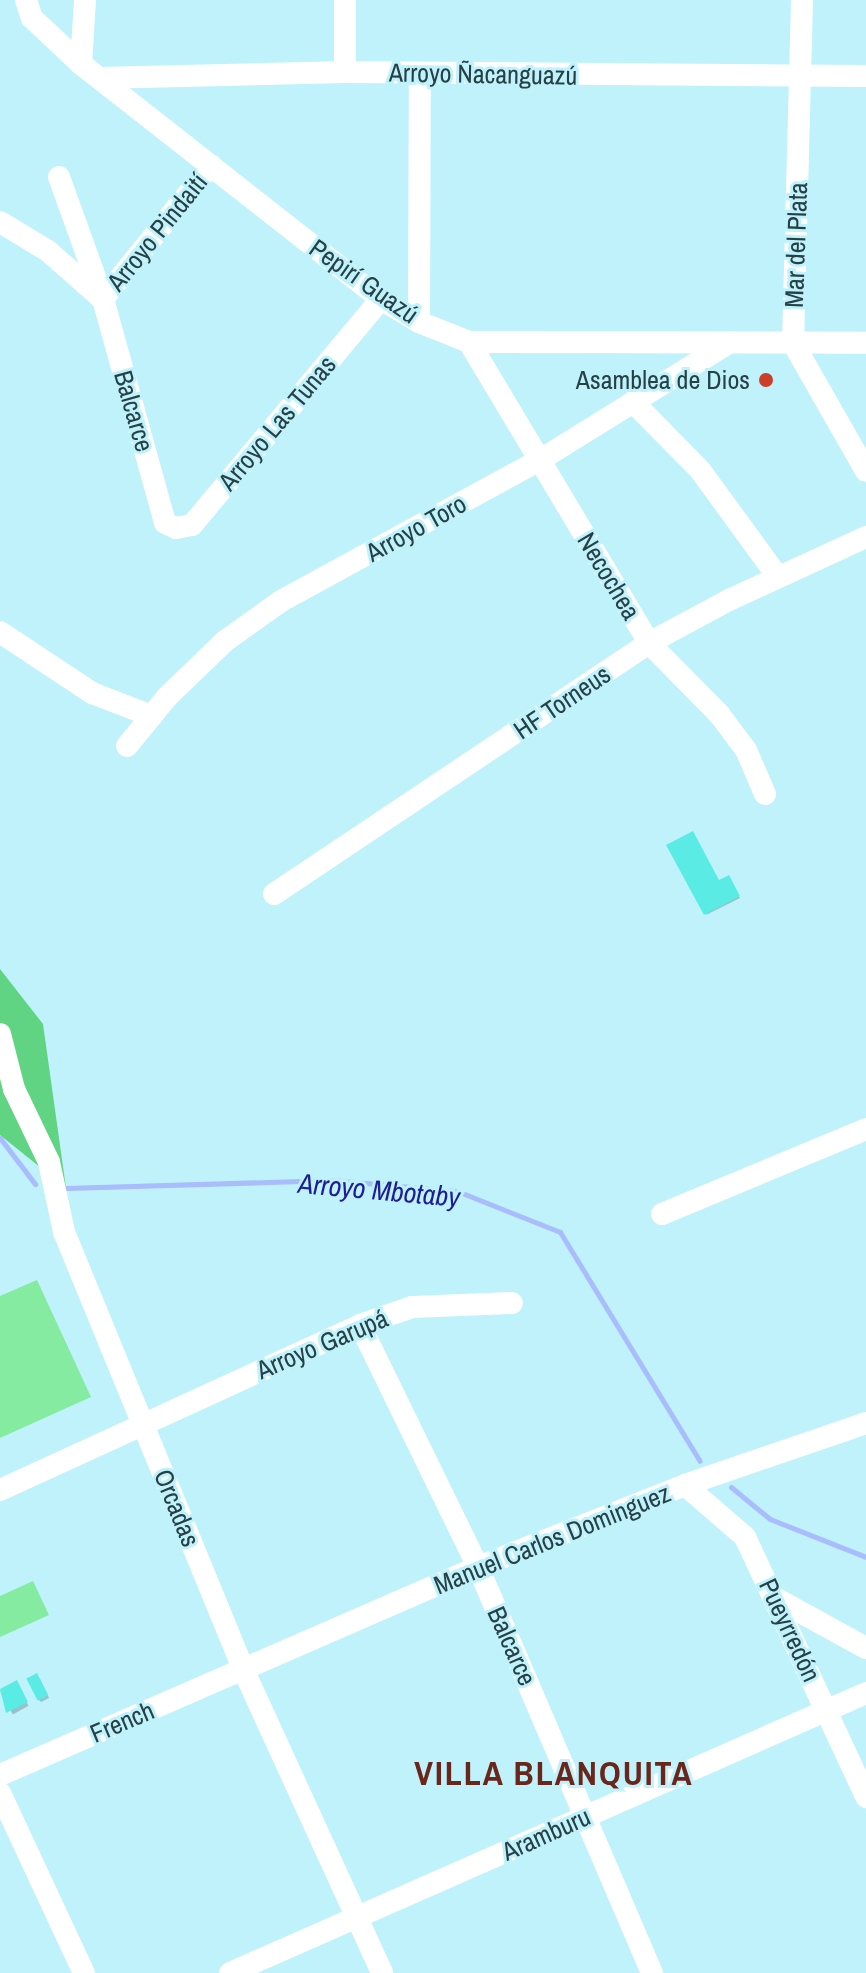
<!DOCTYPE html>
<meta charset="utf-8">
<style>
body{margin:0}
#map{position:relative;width:866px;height:1973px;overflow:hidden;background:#c0f2fc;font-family:"Archivo Narrow",sans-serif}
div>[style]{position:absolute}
.green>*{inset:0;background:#84eba0}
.forest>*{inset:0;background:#61d484}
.shadow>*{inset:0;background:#0003;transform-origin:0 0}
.stream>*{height:5px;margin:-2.5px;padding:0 2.5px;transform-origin:2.5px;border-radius:2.5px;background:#a9bcfb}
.building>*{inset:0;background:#5aebe5;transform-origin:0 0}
.minor>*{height:22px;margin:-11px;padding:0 11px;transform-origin:11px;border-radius:11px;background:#fff}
.dots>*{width:22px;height:22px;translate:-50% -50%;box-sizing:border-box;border:4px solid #c0f2fc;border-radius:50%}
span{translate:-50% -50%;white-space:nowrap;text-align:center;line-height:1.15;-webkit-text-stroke:6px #c0f2fc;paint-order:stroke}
.street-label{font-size:26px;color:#264045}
.poi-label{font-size:26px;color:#264045}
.right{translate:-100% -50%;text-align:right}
.water-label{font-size:28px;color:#1e1d94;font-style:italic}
.district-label{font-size:34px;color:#6a261b;font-weight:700;letter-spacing:2px}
</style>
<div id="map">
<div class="green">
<i style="clip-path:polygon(37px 1280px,91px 1397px,0 1438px,0 1296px)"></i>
<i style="clip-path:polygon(33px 1581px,49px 1615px,0 1637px,0 1596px)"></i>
</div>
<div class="forest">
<i style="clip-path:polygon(0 969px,43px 1024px,66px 1188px,0 1135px)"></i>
</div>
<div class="shadow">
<i style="clip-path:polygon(728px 878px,740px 898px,706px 915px,719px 883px)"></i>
<i style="clip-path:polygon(40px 1679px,49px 1698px,41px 1702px,38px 1699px)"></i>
<i style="left:16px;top:1683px;width:26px;height:18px;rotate:61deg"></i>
</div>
<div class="stream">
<i style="left:0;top:1138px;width:58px;rotate:52.7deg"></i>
<i style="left:66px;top:1188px;width:266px;rotate:-1.7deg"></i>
<i style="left:332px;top:1180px;width:125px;rotate:5deg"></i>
<i style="left:457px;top:1191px;width:111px;rotate:21.7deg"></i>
<i style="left:560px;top:1232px;width:268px;rotate:58.6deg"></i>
<i style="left:731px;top:1487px;width:50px;rotate:39.4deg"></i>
<i style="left:770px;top:1519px;width:103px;rotate:21.6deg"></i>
</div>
<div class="building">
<i style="clip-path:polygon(693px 831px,719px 880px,729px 875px,740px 896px,704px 915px,666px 845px)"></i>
<i style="left:37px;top:1673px;width:25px;height:12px;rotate:63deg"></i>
<i style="clip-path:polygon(17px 1680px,28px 1702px,6px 1713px,0 1689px)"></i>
</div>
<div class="minor">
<i style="left:26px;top:0;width:19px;rotate:72deg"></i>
<i style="left:32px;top:18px;width:67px;rotate:43.2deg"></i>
<i style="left:81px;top:64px;width:381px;rotate:38.1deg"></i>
<i style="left:381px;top:299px;width:44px;rotate:31.2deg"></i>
<i style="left:419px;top:322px;width:54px;rotate:21.8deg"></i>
<i style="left:469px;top:342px;width:397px;rotate:0.1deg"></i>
<i style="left:345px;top:0;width:72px;rotate:90deg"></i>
<i style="left:802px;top:0;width:343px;rotate:91.5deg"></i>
<i style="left:793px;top:343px;width:147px;rotate:60.3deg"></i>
<i style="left:81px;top:64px;width:64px;rotate:-86.4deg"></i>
<i style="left:99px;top:78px;width:246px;rotate:-1.4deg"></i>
<i style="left:345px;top:72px;width:521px;rotate:0.44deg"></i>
<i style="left:59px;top:177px;width:130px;rotate:70.2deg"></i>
<i style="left:103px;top:299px;width:232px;rotate:74.5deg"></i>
<i style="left:165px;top:523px;width:12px;rotate:24deg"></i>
<i style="left:176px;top:528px;width:16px;rotate:-11deg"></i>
<i style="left:192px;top:525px;width:295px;rotate:-50.1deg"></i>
<i style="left:0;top:222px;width:56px;rotate:31.1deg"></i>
<i style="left:48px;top:251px;width:68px;rotate:41.4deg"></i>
<i style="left:103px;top:299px;width:172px;rotate:-51.1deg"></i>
<i style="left:419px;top:322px;width:248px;rotate:-89.8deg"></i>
<i style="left:469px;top:342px;width:351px;rotate:59.1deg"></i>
<i style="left:649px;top:643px;width:100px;rotate:45.4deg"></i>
<i style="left:719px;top:714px;width:45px;rotate:53.1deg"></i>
<i style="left:746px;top:750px;width:48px;rotate:66.6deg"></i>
<i style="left:633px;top:402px;width:95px;rotate:45.4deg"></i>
<i style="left:700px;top:470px;width:132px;rotate:53.9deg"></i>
<i style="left:0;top:632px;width:110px;rotate:33.5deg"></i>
<i style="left:92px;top:693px;width:64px;rotate:21deg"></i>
<i style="left:127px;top:746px;width:63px;rotate:-50.8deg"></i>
<i style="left:167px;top:697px;width:81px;rotate:-44deg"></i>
<i style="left:225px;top:641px;width:69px;rotate:-35.5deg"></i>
<i style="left:281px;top:601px;width:295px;rotate:-28.6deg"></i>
<i style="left:540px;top:460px;width:224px;rotate:-31.8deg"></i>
<i style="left:274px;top:894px;width:451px;rotate:-33.8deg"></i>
<i style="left:649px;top:643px;width:91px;rotate:-28.3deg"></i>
<i style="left:729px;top:600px;width:151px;rotate:-24.7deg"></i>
<i style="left:0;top:1034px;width:57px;rotate:75.7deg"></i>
<i style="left:14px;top:1089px;width:81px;rotate:64.4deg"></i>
<i style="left:49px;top:1162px;width:72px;rotate:77.9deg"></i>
<i style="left:64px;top:1232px;width:472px;rotate:67.7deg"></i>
<i style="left:243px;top:1669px;width:334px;rotate:65.4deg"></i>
<i style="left:662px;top:1214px;width:221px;rotate:-22.6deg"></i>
<i style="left:360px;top:1325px;width:269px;rotate:64deg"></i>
<i style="left:478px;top:1567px;width:442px;rotate:66.8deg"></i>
<i style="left:685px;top:1485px;width:79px;rotate:40.9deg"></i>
<i style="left:745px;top:1537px;width:287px;rotate:65deg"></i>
<i style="left:0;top:1490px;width:396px;rotate:-24.6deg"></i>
<i style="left:360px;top:1325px;width:55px;rotate:-19.1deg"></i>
<i style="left:412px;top:1307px;width:100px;rotate:-2.3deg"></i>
<i style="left:775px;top:1598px;width:104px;rotate:28.8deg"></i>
<i style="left:0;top:1775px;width:521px;rotate:-23.52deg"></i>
<i style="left:478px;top:1567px;width:223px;rotate:-21.6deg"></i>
<i style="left:685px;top:1485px;width:191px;rotate:-18.9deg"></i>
<i style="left:0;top:1793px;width:199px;rotate:65deg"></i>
<i style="left:230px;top:1973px;width:695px;rotate:-23.76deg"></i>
</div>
<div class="dots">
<i style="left:766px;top:380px;background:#cb3f2a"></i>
</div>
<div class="street-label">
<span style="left:483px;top:74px;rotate:1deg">Arroyo Ñacanguazú</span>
<span style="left:157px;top:232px;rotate:-51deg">Arroyo Pindaití</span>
<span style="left:796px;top:245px;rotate:-88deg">Mar del Plata</span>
<span style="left:364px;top:281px;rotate:35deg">Pepirí Guazú</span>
<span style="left:134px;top:411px;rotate:74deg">Balcarce</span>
<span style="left:277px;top:423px;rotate:-50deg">Arroyo Las Tunas</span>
<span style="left:416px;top:528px;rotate:-29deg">Arroyo Toro</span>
<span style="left:609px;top:576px;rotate:59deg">Necochea</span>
<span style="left:562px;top:702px;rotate:-34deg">HF Torneus</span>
<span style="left:322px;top:1344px;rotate:-23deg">Arroyo Garupá</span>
<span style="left:177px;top:1508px;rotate:68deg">Orcadas</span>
<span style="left:552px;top:1539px;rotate:-22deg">Manuel Carlos Dominguez</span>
<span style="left:790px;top:1630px;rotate:65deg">Pueyrredón</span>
<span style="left:512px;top:1646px;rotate:66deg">Balcarce</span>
<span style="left:122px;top:1722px;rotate:-23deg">French</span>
<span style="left:546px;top:1834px;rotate:-24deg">Aramburu</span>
</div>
<div class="poi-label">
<span class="right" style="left:750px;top:380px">Asamblea de Dios</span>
</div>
<div class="water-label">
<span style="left:379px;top:1190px;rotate:5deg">Arroyo Mbotaby</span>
</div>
<div class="district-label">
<span style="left:554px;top:1774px">VILLA BLANQUITA</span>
</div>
</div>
